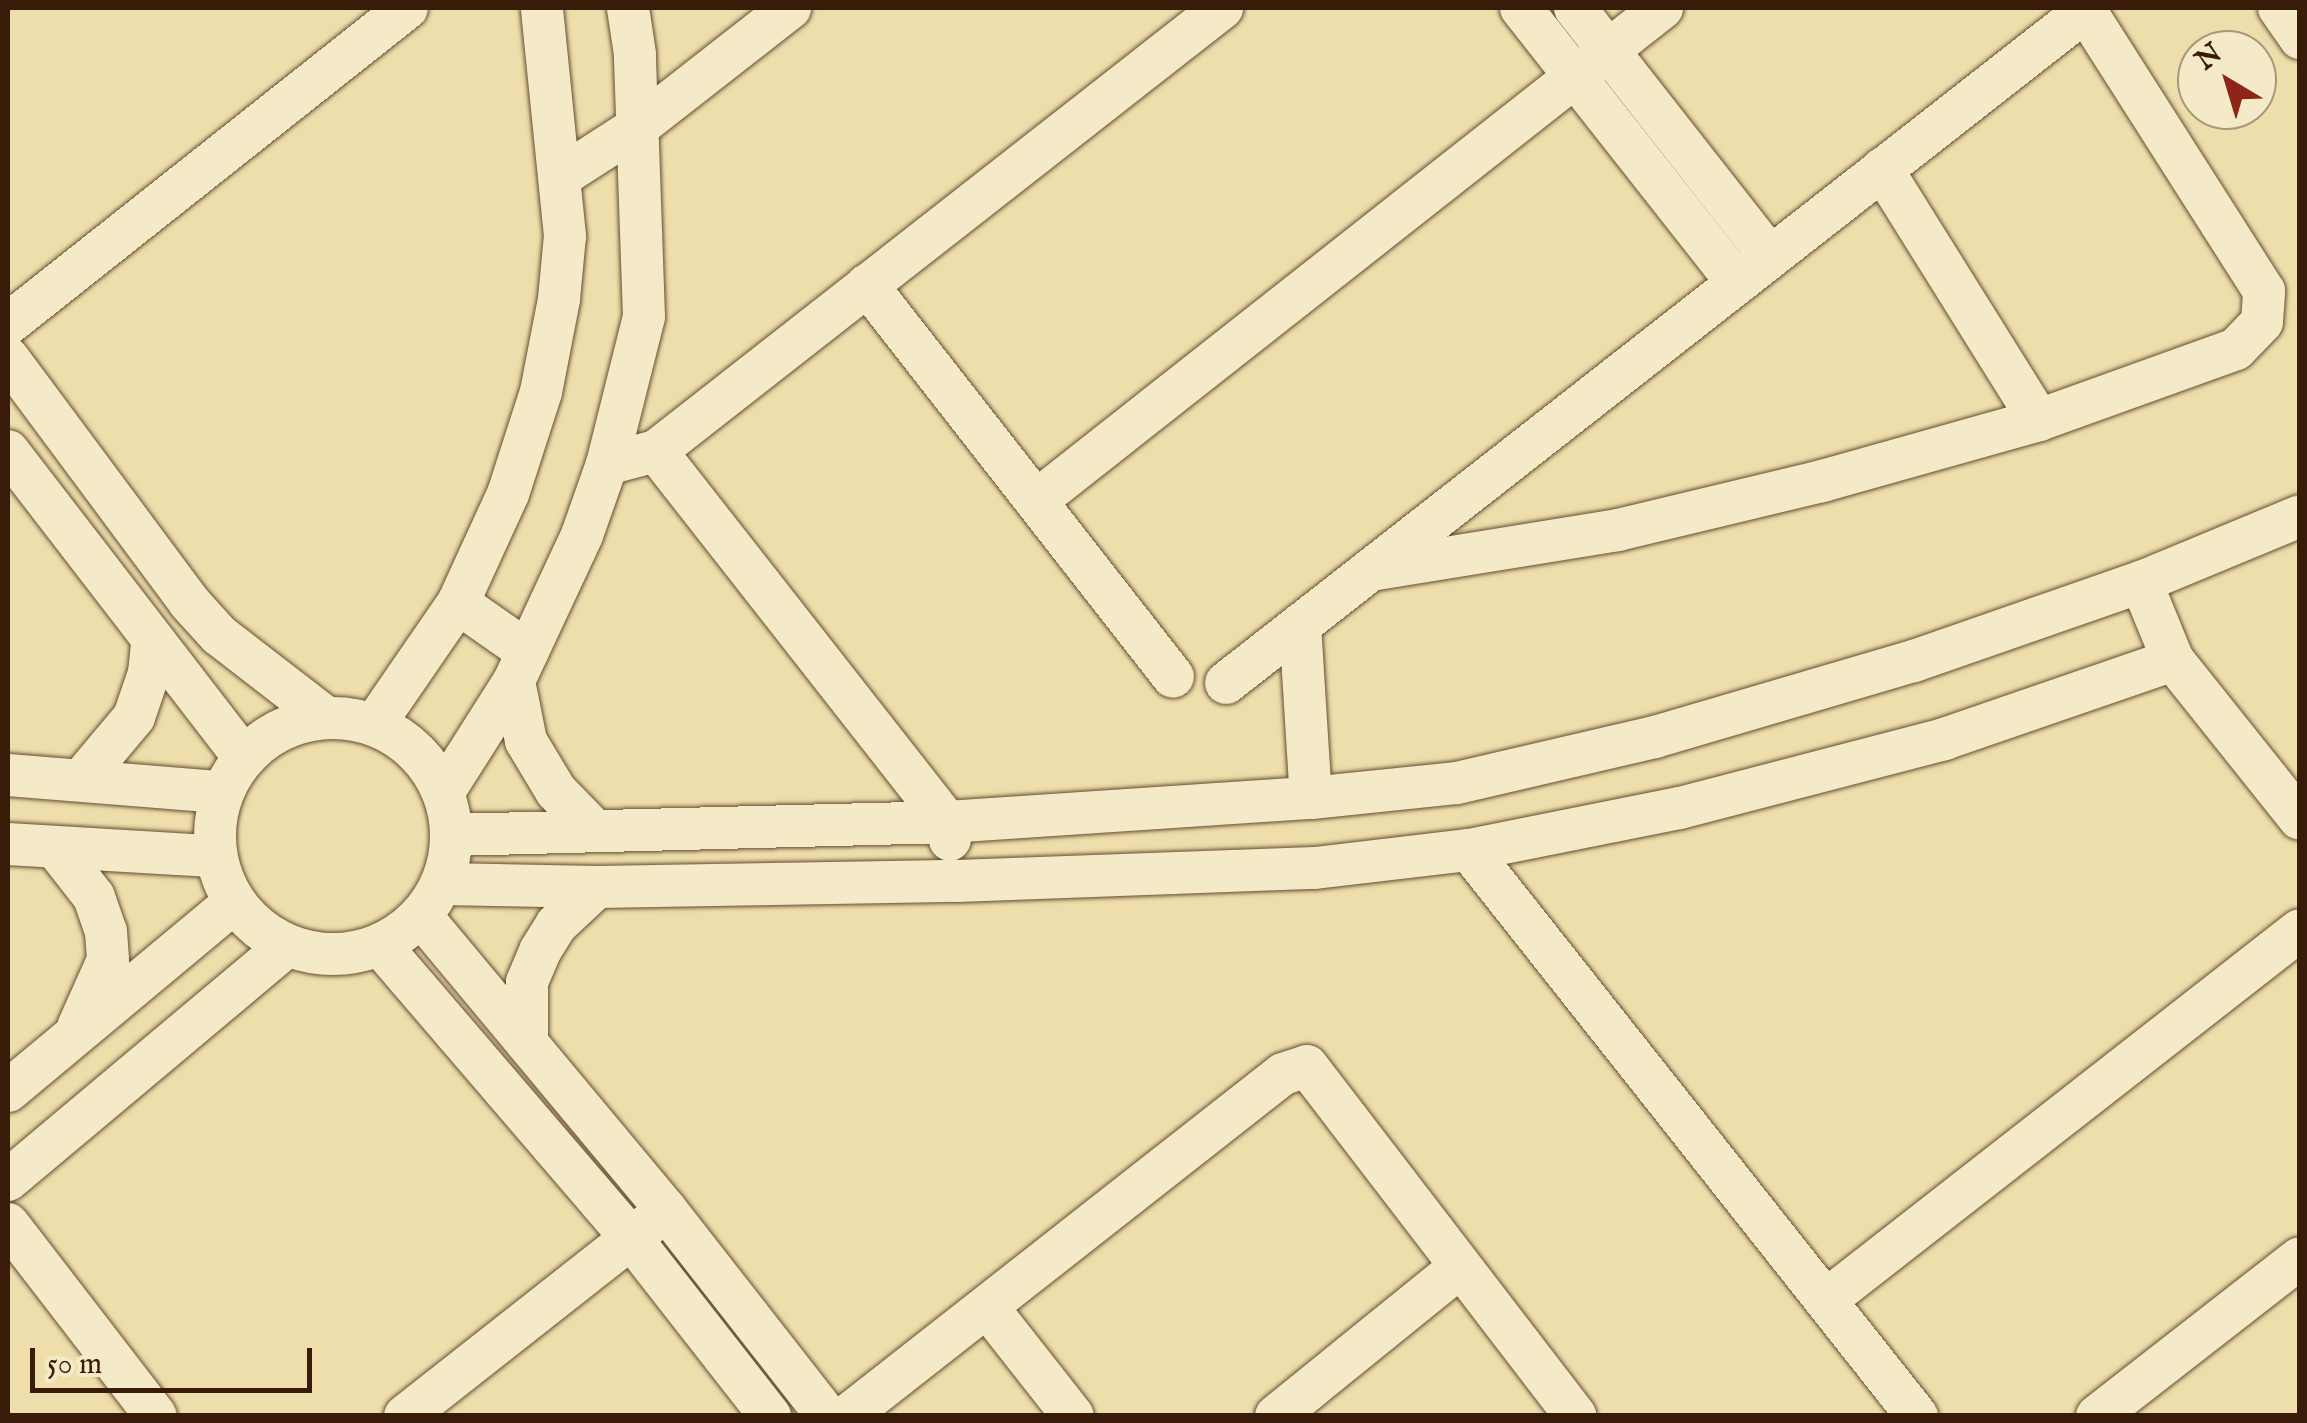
<!DOCTYPE html>
<style>
body{margin:0}
#map{position:relative;width:2307px;height:1423px;overflow:hidden;background:#eedeab;font-family:"IM FELL English",serif}
div>[style]{position:absolute}
.roads{filter:drop-shadow(0 0 2px #664c32) drop-shadow(0 0 2px #664c32)}
.street>*{height:42px;margin:-21px;padding:0 21px;transform-origin:21px;border-radius:21px;background:#f4eac8}
.street>.ring{margin:-21px;padding:0;box-sizing:content-box;background:none;border:42px solid #f4eac8;border-radius:50%}
span{translate:-50% -50%;white-space:nowrap;text-align:center;line-height:1.15;-webkit-text-stroke:8px #f4eac8;paint-order:stroke}
.frame{position:absolute;inset:0;border:10px solid #391b0a;pointer-events:none}
.north{position:absolute;left:2177px;top:30px;width:100px;height:100px;box-sizing:border-box;background:#f4eac8;border:2px solid #a9977c;border-radius:50%;rotate:322deg;font-size:28px;font-weight:700;line-height:40px;text-align:center;color:#391b0a}
.north::after{content:'';display:block;margin:auto;width:35px;height:45px;background:#8f2418;clip-path:polygon(50% 0,100% 100%,50% 72%,0 100%)}
.scale{position:absolute;left:30px;top:1348px;width:282px;height:45px;box-sizing:border-box;border:5px solid #391b0a;border-top:0;padding-left:12px;font-size:30px;line-height:35px;white-space:nowrap;color:#391b0a;-webkit-text-stroke:8px #f4eac8;paint-order:stroke}
</style>
<div id="map">
<div class="roads">
<div class="street">
<i style="left:1521px;top:8px;width:349px;rotate:51.8deg"></i>
<i style="left:1575px;top:8px;width:316px;rotate:51.9deg"></i>
<i style="left:2279px;top:8px;width:37px;rotate:55deg"></i>
<i style="left:1882px;top:169px;width:296px;rotate:58deg"></i>
<i style="left:560px;top:177px;width:94px;rotate:-32.8deg"></i>
<i style="left:639px;top:126px;width:192px;rotate:-38deg"></i>
<i style="left:867px;top:285px;width:497px;rotate:52deg"></i>
<i style="left:8px;top:324px;width:509px;rotate:-38.38deg"></i>
<i style="left:8px;top:358px;width:304px;rotate:53.4deg"></i>
<i style="left:189px;top:602px;width:45px;rotate:47.7deg"></i>
<i style="left:219px;top:635px;width:134px;rotate:37.7deg"></i>
<i style="left:8px;top:451px;width:385px;rotate:52.4deg"></i>
<i style="left:656px;top:451px;width:472px;rotate:51.9deg"></i>
<i style="left:947px;top:822px;width:18px;rotate:81deg"></i>
<i style="left:607px;top:464px;width:51px;rotate:-14.9deg"></i>
<i style="left:656px;top:451px;width:719px;rotate:-38.05deg"></i>
<i style="left:1036px;top:501px;width:797px;rotate:-38.22deg"></i>
<i style="left:1371px;top:570px;width:250px;rotate:-9.2deg"></i>
<i style="left:1618px;top:530px;width:210px;rotate:-13.5deg"></i>
<i style="left:1822px;top:481px;width:225px;rotate:-15.7deg"></i>
<i style="left:2039px;top:420px;width:209px;rotate:-19.8deg"></i>
<i style="left:2236px;top:349px;width:37px;rotate:-46deg"></i>
<i style="left:2262px;top:322px;width:31px;rotate:-86deg"></i>
<i style="left:2264px;top:291px;width:333px;rotate:-122.5deg"></i>
<i style="left:2141px;top:582px;width:84px;rotate:67.7deg"></i>
<i style="left:2173px;top:660px;width:203px;rotate:51.4deg"></i>
<i style="left:458px;top:603px;width:85px;rotate:35deg"></i>
<i style="left:1300px;top:625px;width:173px;rotate:86.4deg"></i>
<i style="left:514px;top:681px;width:61px;rotate:78.7deg"></i>
<i style="left:526px;top:741px;width:58px;rotate:59deg"></i>
<i style="left:556px;top:791px;width:54px;rotate:45.7deg"></i>
<i style="left:1226px;top:683px;width:1096px;rotate:-38.03deg"></i>
<i class="ring" style="left:215px;top:718px;width:194px;height:194px"></i>
<i style="left:374px;top:725px;width:148px;rotate:-55.5deg"></i>
<i style="left:458px;top:603px;width:120px;rotate:-65.4deg"></i>
<i style="left:508px;top:494px;width:107px;rotate:-72.1deg"></i>
<i style="left:541px;top:392px;width:95px;rotate:-79deg"></i>
<i style="left:559px;top:299px;width:63px;rotate:-84.6deg"></i>
<i style="left:565px;top:236px;width:229px;rotate:-95.8deg"></i>
<i style="left:8px;top:775px;width:213px;rotate:4.6deg"></i>
<i style="left:82px;top:779px;width:81px;rotate:-50deg"></i>
<i style="left:134px;top:717px;width:46px;rotate:-71.2deg"></i>
<i style="left:149px;top:673px;width:30px;rotate:-84deg"></i>
<i style="left:443px;top:793px;width:133px;rotate:-57.6deg"></i>
<i style="left:514px;top:681px;width:161px;rotate:-65deg"></i>
<i style="left:582px;top:535px;width:75px;rotate:-70.6deg"></i>
<i style="left:607px;top:464px;width:152px;rotate:-75.9deg"></i>
<i style="left:644px;top:317px;width:263px;rotate:-92deg"></i>
<i style="left:635px;top:54px;width:47px;rotate:-98.7deg"></i>
<i style="left:452px;top:835px;width:495px;rotate:-1.5deg"></i>
<i style="left:947px;top:822px;width:365px;rotate:-3.8deg"></i>
<i style="left:1311px;top:798px;width:147px;rotate:-5.9deg"></i>
<i style="left:1457px;top:783px;width:203px;rotate:-13.1deg"></i>
<i style="left:1655px;top:737px;width:270px;rotate:-16.4deg"></i>
<i style="left:1914px;top:661px;width:240px;rotate:-19.2deg"></i>
<i style="left:2141px;top:582px;width:172px;rotate:-22.5deg"></i>
<i style="left:8px;top:844px;width:204px;rotate:3.4deg"></i>
<i style="left:55px;top:847px;width:63px;rotate:52deg"></i>
<i style="left:94px;top:897px;width:36px;rotate:71deg"></i>
<i style="left:106px;top:931px;width:29px;rotate:86deg"></i>
<i style="left:108px;top:960px;width:73px;rotate:114.1deg"></i>
<i style="left:1469px;top:850px;width:722px;rotate:51.64deg"></i>
<i style="left:443px;top:884px;width:154px;rotate:1.1deg"></i>
<i style="left:597px;top:887px;width:360px;rotate:-1deg"></i>
<i style="left:957px;top:881px;width:358px;rotate:-2.1deg"></i>
<i style="left:1315px;top:868px;width:155px;rotate:-6.7deg"></i>
<i style="left:1469px;top:850px;width:215px;rotate:-11.3deg"></i>
<i style="left:1680px;top:808px;width:273px;rotate:-14.6deg"></i>
<i style="left:1944px;top:739px;width:242px;rotate:-19deg"></i>
<i style="left:422px;top:917px;width:381px;rotate:50.2deg"></i>
<i style="left:666px;top:1210px;width:261px;rotate:52deg"></i>
<i style="left:380px;top:945px;width:386px;rotate:49.4deg"></i>
<i style="left:631px;top:1238px;width:226px;rotate:52deg"></i>
<i style="left:527px;top:1043px;width:61px;rotate:-90deg"></i>
<i style="left:527px;top:982px;width:34px;rotate:-67deg"></i>
<i style="left:540px;top:951px;width:31px;rotate:-58deg"></i>
<i style="left:556px;top:925px;width:56px;rotate:-42.8deg"></i>
<i style="left:8px;top:1091px;width:295px;rotate:-39.8deg"></i>
<i style="left:8px;top:1180px;width:364px;rotate:-40deg"></i>
<i style="left:8px;top:1224px;width:242px;rotate:52.4deg"></i>
<i style="left:1826px;top:1300px;width:601px;rotate:-37.98deg"></i>
<i style="left:988px;top:1308px;width:137px;rotate:51.8deg"></i>
<i style="left:405px;top:1416px;width:317px;rotate:-38.2deg"></i>
<i style="left:847px;top:1416px;width:554px;rotate:-38.11deg"></i>
<i style="left:1283px;top:1074px;width:25px;rotate:-18deg"></i>
<i style="left:1307px;top:1066px;width:441px;rotate:52.5deg"></i>
<i style="left:1276px;top:1416px;width:237px;rotate:-39deg"></i>
<i style="left:2097px;top:1416px;width:257px;rotate:-37.9deg"></i>
</div>
</div>
<div class="frame"></div>
<div class="north">N</div>
<div class="scale">50 m</div>
</div>
